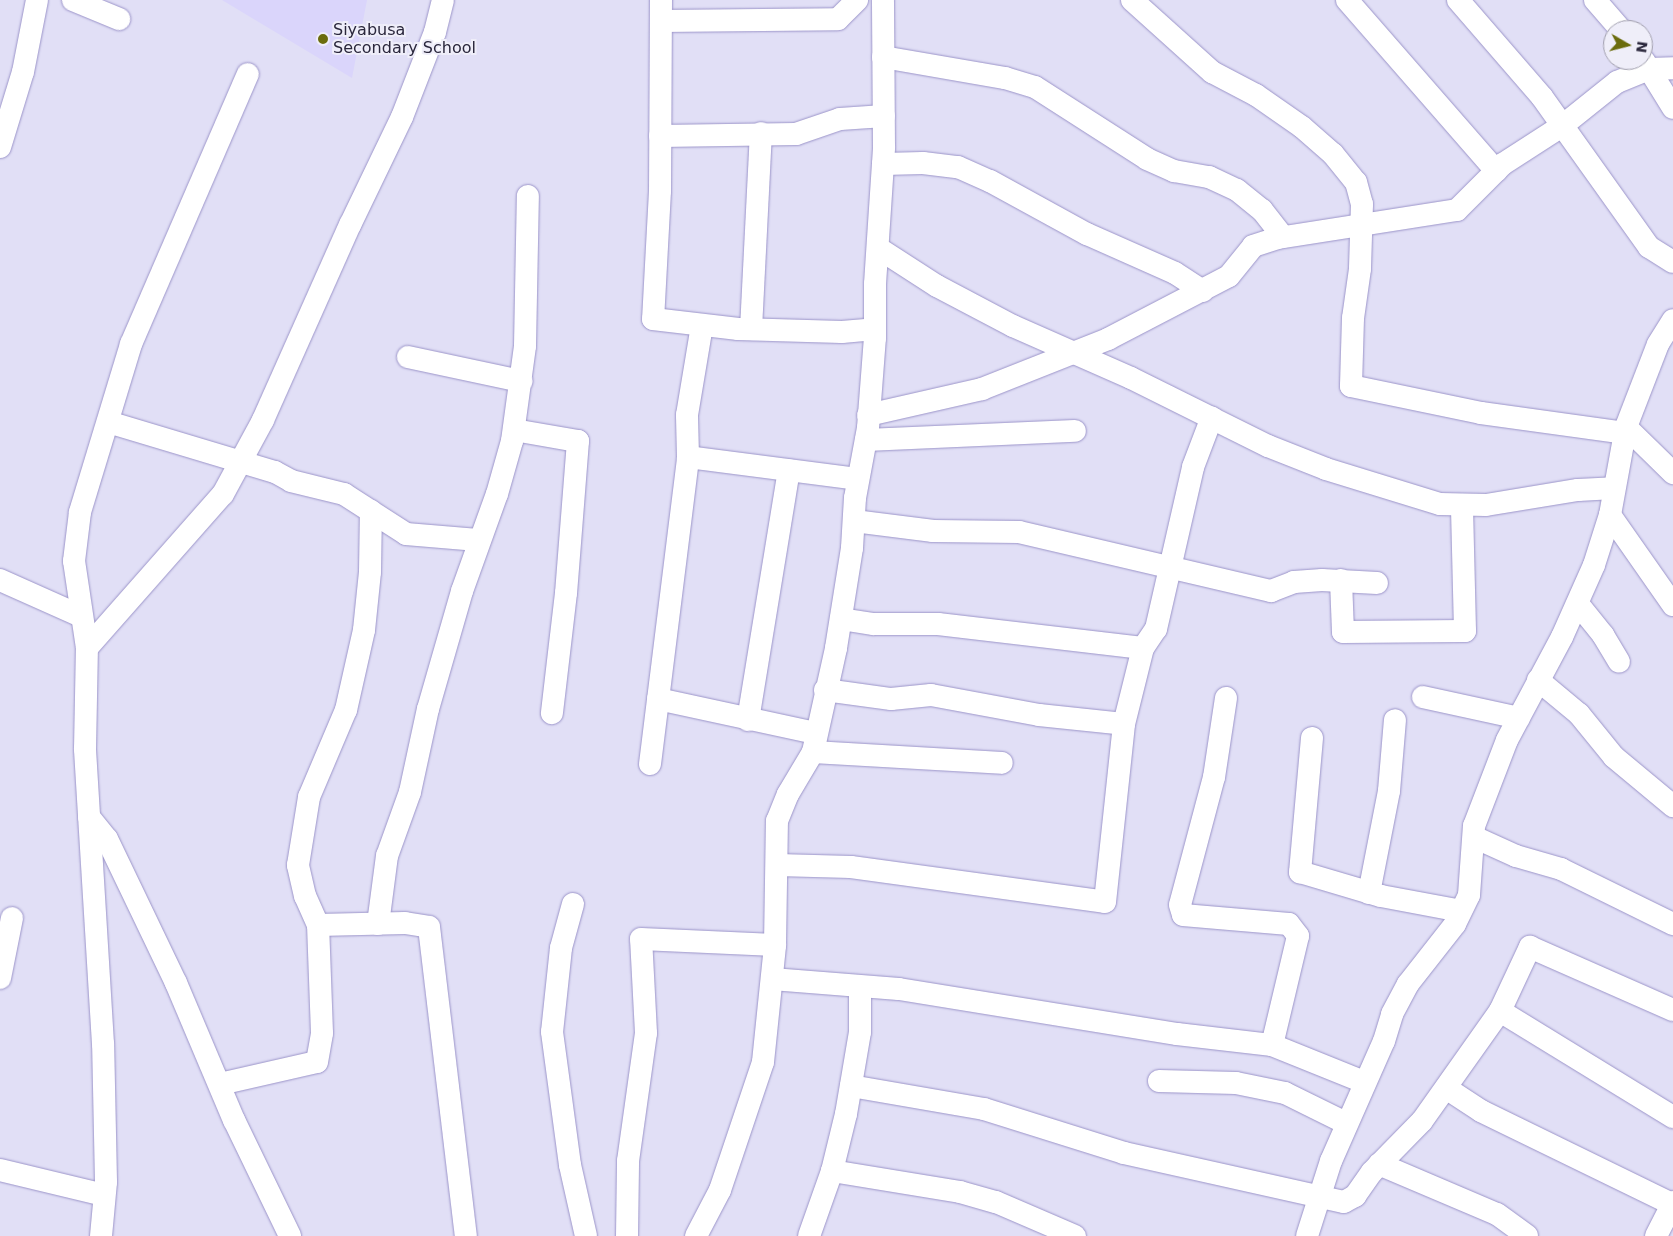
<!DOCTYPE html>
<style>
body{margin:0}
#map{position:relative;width:1673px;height:1236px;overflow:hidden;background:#e1dff6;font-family:"DejaVu Sans",sans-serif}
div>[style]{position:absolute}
.built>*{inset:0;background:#dad5fb}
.roads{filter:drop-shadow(0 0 1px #9b94c9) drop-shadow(0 0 1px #9b94c9)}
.minor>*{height:22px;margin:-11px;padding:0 11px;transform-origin:11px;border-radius:11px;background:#fff}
.dots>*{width:14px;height:14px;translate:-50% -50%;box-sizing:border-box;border:2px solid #efeef9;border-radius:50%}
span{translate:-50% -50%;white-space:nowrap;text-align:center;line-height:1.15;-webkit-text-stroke:4px #efeef9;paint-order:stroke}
.poi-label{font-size:16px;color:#2a273c}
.left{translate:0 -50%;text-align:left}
.north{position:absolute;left:1603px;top:20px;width:50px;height:50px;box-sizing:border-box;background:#efeef9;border:1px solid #a09ead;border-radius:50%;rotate:98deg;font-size:14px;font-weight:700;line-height:20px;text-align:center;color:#2a273c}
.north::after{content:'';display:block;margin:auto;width:18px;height:22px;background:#6b6c0d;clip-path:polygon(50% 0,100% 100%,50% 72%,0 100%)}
</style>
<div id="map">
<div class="built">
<i style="clip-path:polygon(222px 0,367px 0,352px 78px)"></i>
</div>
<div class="roads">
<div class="minor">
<i style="left:73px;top:0;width:50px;rotate:22.4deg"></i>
<i style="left:661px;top:0;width:191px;rotate:90.3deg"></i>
<i style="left:660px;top:191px;width:128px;rotate:93.1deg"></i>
<i style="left:653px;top:319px;width:86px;rotate:6.7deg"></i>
<i style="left:738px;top:329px;width:104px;rotate:1.7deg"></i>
<i style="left:842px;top:332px;width:33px;rotate:-5deg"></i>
<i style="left:1132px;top:0;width:108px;rotate:42deg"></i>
<i style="left:1212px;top:72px;width:50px;rotate:27.6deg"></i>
<i style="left:1256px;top:95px;width:56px;rotate:34.8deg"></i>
<i style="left:1302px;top:127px;width:41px;rotate:41.1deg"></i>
<i style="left:1333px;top:154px;width:36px;rotate:51deg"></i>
<i style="left:1356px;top:182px;width:23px;rotate:75deg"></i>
<i style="left:1362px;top:204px;width:65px;rotate:91.8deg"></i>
<i style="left:1360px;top:269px;width:49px;rotate:98.1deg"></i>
<i style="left:1353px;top:318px;width:68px;rotate:91.7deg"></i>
<i style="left:1351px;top:386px;width:133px;rotate:11.7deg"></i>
<i style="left:1481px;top:413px;width:145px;rotate:7.9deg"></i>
<i style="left:1347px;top:0;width:227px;rotate:48.9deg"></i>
<i style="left:1458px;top:0;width:128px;rotate:49.1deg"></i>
<i style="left:1542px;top:97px;width:184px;rotate:54.5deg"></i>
<i style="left:1649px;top:247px;width:28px;rotate:32deg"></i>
<i style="left:1595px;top:0;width:40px;rotate:49deg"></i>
<i style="left:661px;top:21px;width:177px;rotate:-0.6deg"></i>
<i style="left:838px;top:19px;width:27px;rotate:-45deg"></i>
<i style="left:883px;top:57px;width:124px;rotate:9.8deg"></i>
<i style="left:1005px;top:78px;width:31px;rotate:17deg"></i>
<i style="left:1035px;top:87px;width:133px;rotate:32.7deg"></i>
<i style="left:1147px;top:159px;width:30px;rotate:24deg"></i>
<i style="left:1174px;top:171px;width:36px;rotate:10deg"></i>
<i style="left:1209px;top:177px;width:31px;rotate:25deg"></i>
<i style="left:1237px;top:190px;width:32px;rotate:39deg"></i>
<i style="left:1262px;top:210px;width:34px;rotate:52deg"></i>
<i style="left:1644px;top:61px;width:55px;rotate:58.3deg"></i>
<i style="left:660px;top:136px;width:136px;rotate:-0.8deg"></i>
<i style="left:796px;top:134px;width:46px;rotate:-18.8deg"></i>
<i style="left:840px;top:119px;width:44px;rotate:-3.9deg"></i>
<i style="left:0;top:147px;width:78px;rotate:-73deg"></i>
<i style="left:23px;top:72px;width:73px;rotate:-79deg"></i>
<i style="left:883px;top:164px;width:40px;rotate:-1.4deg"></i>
<i style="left:923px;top:163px;width:35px;rotate:7deg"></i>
<i style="left:958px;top:167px;width:35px;rotate:24deg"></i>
<i style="left:990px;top:181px;width:111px;rotate:28.7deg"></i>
<i style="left:1087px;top:234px;width:96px;rotate:23.9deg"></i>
<i style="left:1175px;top:273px;width:33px;rotate:33deg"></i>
<i style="left:878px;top:248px;width:70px;rotate:32.8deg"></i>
<i style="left:937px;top:286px;width:86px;rotate:27.8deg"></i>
<i style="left:1013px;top:326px;width:129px;rotate:23.8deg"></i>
<i style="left:1131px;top:378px;width:153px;rotate:26.4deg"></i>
<i style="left:1268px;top:446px;width:62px;rotate:21.6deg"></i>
<i style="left:1326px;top:469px;width:119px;rotate:17.1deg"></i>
<i style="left:1440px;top:504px;width:46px;rotate:1.2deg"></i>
<i style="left:1486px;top:505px;width:93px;rotate:-9.3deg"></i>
<i style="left:1578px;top:490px;width:36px;rotate:-3deg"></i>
<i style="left:751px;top:329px;width:196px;rotate:-87.1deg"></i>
<i style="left:408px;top:357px;width:116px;rotate:12deg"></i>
<i style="left:868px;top:415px;width:117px;rotate:-12.8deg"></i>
<i style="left:982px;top:389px;width:136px;rotate:-21.6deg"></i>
<i style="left:1108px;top:339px;width:136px;rotate:-27.5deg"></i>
<i style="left:1229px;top:276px;width:38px;rotate:-51deg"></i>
<i style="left:1253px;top:246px;width:26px;rotate:-18deg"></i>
<i style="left:1278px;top:238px;width:181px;rotate:-8.9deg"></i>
<i style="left:1457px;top:210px;width:65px;rotate:-45deg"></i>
<i style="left:1503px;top:164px;width:70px;rotate:-32.8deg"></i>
<i style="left:1562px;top:126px;width:70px;rotate:-38.7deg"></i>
<i style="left:1617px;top:82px;width:35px;rotate:-22deg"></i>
<i style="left:1650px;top:69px;width:23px;rotate:-2deg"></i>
<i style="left:108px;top:422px;width:174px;rotate:16.7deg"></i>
<i style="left:275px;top:472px;width:18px;rotate:29deg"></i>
<i style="left:291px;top:481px;width:55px;rotate:13.8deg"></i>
<i style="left:344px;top:494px;width:74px;rotate:32.8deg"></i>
<i style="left:406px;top:534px;width:72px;rotate:4.8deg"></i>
<i style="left:1626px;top:427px;width:66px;rotate:44.4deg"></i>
<i style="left:514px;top:430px;width:65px;rotate:9.8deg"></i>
<i style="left:578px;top:441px;width:152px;rotate:94.5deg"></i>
<i style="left:566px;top:593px;width:121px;rotate:96.7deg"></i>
<i style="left:866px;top:440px;width:209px;rotate:-2.5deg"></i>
<i style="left:688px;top:457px;width:171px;rotate:7.4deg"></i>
<i style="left:1610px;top:515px;width:110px;rotate:55deg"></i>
<i style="left:854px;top:521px;width:80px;rotate:7.2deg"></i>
<i style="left:933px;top:531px;width:86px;rotate:0.7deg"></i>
<i style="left:1019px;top:532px;width:259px;rotate:13.2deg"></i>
<i style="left:1271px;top:591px;width:25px;rotate:-21deg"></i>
<i style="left:1294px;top:582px;width:28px;rotate:-4deg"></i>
<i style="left:1322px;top:580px;width:55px;rotate:3.1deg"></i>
<i style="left:0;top:580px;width:89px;rotate:24deg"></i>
<i style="left:1341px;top:580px;width:52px;rotate:87.8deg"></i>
<i style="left:1343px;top:632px;width:122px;rotate:-0.5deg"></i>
<i style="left:1465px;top:631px;width:126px;rotate:-91.4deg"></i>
<i style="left:1578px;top:604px;width:40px;rotate:51deg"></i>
<i style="left:1603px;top:635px;width:31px;rotate:59deg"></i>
<i style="left:841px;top:619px;width:33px;rotate:9deg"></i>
<i style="left:874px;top:624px;width:64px"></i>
<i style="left:938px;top:624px;width:206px;rotate:6.7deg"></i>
<i style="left:87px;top:648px;width:205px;rotate:-48.6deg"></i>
<i style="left:223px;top:494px;width:84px;rotate:-61.6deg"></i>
<i style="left:263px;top:420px;width:214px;rotate:-66deg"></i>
<i style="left:350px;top:225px;width:120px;rotate:-64.3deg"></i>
<i style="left:402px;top:117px;width:91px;rotate:-68.8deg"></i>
<i style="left:435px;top:32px;width:33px;rotate:-76deg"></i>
<i style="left:1538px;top:680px;width:53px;rotate:39.7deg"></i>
<i style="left:1579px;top:714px;width:55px;rotate:50.9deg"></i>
<i style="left:1614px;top:757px;width:77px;rotate:39.7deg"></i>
<i style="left:825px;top:690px;width:67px;rotate:7.8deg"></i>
<i style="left:891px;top:699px;width:40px;rotate:-5.7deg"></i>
<i style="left:931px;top:695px;width:110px;rotate:10.5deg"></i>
<i style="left:1039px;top:715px;width:85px;rotate:6deg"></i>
<i style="left:1423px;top:697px;width:98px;rotate:12.3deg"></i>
<i style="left:1226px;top:698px;width:80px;rotate:98.6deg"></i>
<i style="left:1214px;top:777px;width:132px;rotate:104.9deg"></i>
<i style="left:1180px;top:905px;width:10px;rotate:73deg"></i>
<i style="left:1183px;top:915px;width:106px;rotate:4.9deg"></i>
<i style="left:1289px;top:924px;width:15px;rotate:53deg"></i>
<i style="left:1298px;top:936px;width:112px;rotate:103.4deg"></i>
<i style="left:658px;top:699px;width:161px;rotate:12.2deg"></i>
<i style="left:748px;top:720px;width:253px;rotate:-80.7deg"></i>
<i style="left:1312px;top:738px;width:135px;rotate:95.1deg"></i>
<i style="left:1300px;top:872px;width:84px;rotate:16.5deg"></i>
<i style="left:1381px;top:896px;width:81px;rotate:10.6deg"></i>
<i style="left:813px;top:752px;width:189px;rotate:3.3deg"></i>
<i style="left:650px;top:764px;width:309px;rotate:-82.9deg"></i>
<i style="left:688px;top:457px;width:42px;rotate:-91.4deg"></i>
<i style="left:687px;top:415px;width:91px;rotate:-80.5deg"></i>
<i style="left:89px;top:817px;width:28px;rotate:51deg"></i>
<i style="left:107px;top:839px;width:160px;rotate:64.4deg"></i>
<i style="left:176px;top:983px;width:149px;rotate:67.1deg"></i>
<i style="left:234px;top:1120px;width:129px;rotate:64.2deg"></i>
<i style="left:1474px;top:837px;width:46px;rotate:24.3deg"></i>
<i style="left:1516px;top:856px;width:47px;rotate:16.1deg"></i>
<i style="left:1561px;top:869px;width:125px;rotate:26.2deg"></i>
<i style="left:777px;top:865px;width:74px;rotate:1.5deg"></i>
<i style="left:851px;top:867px;width:256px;rotate:7.8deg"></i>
<i style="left:1105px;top:902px;width:179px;rotate:-83.9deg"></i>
<i style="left:1124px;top:724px;width:78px;rotate:-76deg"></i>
<i style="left:1143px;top:648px;width:23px;rotate:-56deg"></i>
<i style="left:1156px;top:629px;width:166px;rotate:-77.1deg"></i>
<i style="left:1193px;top:467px;width:53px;rotate:-69.2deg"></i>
<i style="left:1369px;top:893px;width:104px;rotate:-78.9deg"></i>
<i style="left:1389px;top:791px;width:71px;rotate:-85.2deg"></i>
<i style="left:573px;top:904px;width:46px;rotate:105.3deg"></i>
<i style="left:561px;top:948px;width:84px;rotate:96.1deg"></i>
<i style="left:552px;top:1032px;width:134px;rotate:82.3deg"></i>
<i style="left:570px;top:1165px;width:73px;rotate:77.3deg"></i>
<i style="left:378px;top:924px;width:69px;rotate:-82.5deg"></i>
<i style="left:387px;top:856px;width:68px;rotate:-70.2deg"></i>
<i style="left:410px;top:792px;width:85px;rotate:-77.8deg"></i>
<i style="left:428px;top:709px;width:123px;rotate:-73.9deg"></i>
<i style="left:462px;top:591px;width:103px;rotate:-70.2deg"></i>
<i style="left:497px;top:494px;width:55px;rotate:-74.2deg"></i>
<i style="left:512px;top:441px;width:96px;rotate:-82.2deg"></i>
<i style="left:525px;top:346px;width:150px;rotate:-88.9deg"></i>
<i style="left:318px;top:925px;width:87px;rotate:-1.3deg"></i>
<i style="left:405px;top:923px;width:24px;rotate:9deg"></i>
<i style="left:429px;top:927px;width:311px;rotate:83.2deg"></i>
<i style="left:0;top:978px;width:61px;rotate:-78.7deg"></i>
<i style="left:772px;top:979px;width:127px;rotate:4.5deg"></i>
<i style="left:899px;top:989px;width:282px;rotate:9.2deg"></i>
<i style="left:1177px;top:1034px;width:96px;rotate:6.6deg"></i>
<i style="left:1272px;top:1045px;width:99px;rotate:21.9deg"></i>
<i style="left:1500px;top:1011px;width:203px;rotate:31.5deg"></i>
<i style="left:1159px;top:1081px;width:77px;rotate:1.5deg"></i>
<i style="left:1236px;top:1083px;width:50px;rotate:11.5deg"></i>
<i style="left:1285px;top:1093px;width:68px;rotate:26.2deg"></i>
<i style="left:220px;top:1084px;width:99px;rotate:-12.8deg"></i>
<i style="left:317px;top:1062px;width:29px;rotate:-80deg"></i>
<i style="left:322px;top:1033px;width:108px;rotate:-92.1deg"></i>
<i style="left:318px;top:925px;width:32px;rotate:-114deg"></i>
<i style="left:305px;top:896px;width:32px;rotate:-103deg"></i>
<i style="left:298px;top:865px;width:69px;rotate:-80.8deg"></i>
<i style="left:309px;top:797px;width:95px;rotate:-67deg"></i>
<i style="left:346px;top:710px;width:82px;rotate:-77.3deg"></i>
<i style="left:364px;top:630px;width:58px;rotate:-84.1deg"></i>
<i style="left:370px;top:572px;width:61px;rotate:-89.1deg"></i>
<i style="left:851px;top:1086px;width:135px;rotate:9.8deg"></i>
<i style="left:984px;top:1109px;width:147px;rotate:17.4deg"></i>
<i style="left:1124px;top:1153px;width:225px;rotate:12.6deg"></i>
<i style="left:1344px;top:1202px;width:13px;rotate:-29deg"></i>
<i style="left:1355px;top:1196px;width:29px;rotate:-55deg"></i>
<i style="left:1372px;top:1172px;width:71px;rotate:-45.6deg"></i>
<i style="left:1422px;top:1121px;width:135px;rotate:-54.7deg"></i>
<i style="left:1500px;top:1011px;width:71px;rotate:-64.9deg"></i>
<i style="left:1530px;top:947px;width:156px;rotate:23.8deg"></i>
<i style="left:1446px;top:1088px;width:42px;rotate:33.3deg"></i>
<i style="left:1481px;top:1111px;width:212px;rotate:26deg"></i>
<i style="left:1379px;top:1164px;width:128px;rotate:23deg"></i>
<i style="left:1497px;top:1214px;width:37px;rotate:36deg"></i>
<i style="left:0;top:1170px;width:107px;rotate:13.5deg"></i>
<i style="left:832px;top:1171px;width:130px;rotate:9.3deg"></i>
<i style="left:960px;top:1192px;width:37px;rotate:16deg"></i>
<i style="left:996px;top:1202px;width:86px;rotate:23.3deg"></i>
<i style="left:101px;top:1236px;width:54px;rotate:-84.7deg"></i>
<i style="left:106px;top:1182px;width:138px;rotate:-91.2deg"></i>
<i style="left:103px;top:1044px;width:296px;rotate:-93.5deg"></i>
<i style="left:85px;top:749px;width:101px;rotate:-88.9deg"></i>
<i style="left:87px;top:648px;width:88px;rotate:-98.5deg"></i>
<i style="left:74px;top:561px;width:49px;rotate:-83deg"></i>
<i style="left:80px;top:512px;width:176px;rotate:-73.1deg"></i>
<i style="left:131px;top:344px;width:294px;rotate:-66.6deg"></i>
<i style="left:627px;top:1236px;width:75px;rotate:-89.2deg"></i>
<i style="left:628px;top:1161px;width:129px;rotate:-82deg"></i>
<i style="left:646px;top:1033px;width:94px;rotate:-93deg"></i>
<i style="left:641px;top:939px;width:134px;rotate:2.6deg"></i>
<i style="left:696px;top:1236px;width:52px;rotate:-62.4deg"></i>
<i style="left:720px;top:1190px;width:135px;rotate:-71.4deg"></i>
<i style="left:763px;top:1062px;width:118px;rotate:-84.1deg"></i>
<i style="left:775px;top:945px;width:124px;rotate:-89.1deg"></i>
<i style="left:777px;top:821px;width:29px;rotate:-68deg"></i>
<i style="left:788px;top:794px;width:49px;rotate:-59.2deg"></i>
<i style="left:813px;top:752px;width:107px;rotate:-77.5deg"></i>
<i style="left:836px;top:648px;width:101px;rotate:-80.9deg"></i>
<i style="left:852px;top:548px;width:50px;rotate:-86.6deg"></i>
<i style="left:855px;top:498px;width:71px;rotate:-79.5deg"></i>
<i style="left:868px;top:428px;width:90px;rotate:-85.6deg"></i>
<i style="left:875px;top:338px;width:54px;rotate:-90deg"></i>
<i style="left:875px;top:284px;width:137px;rotate:-86.2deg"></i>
<i style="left:884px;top:147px;width:147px;rotate:-90.4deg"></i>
<i style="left:809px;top:1236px;width:69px;rotate:-70.5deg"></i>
<i style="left:832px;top:1171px;width:59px;rotate:-76.2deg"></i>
<i style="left:846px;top:1114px;width:83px;rotate:-80.3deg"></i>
<i style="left:860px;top:1032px;width:44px;rotate:-90deg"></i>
<i style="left:1307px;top:1236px;width:79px;rotate:-72.3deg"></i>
<i style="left:1331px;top:1161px;width:131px;rotate:-66.2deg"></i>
<i style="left:1384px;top:1041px;width:28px;rotate:-73deg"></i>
<i style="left:1392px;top:1014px;width:34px;rotate:-62deg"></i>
<i style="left:1408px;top:984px;width:76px;rotate:-51.9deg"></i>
<i style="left:1455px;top:924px;width:32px;rotate:-64deg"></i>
<i style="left:1469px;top:895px;width:69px;rotate:-85.9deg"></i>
<i style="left:1474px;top:826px;width:92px;rotate:-69deg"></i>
<i style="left:1507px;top:740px;width:117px;rotate:-61.9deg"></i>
<i style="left:1562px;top:637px;width:79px;rotate:-66deg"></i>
<i style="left:1594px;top:565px;width:52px;rotate:-72.3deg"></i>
<i style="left:1610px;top:515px;width:89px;rotate:-79.7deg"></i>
<i style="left:1626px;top:427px;width:89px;rotate:-68.9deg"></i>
<i style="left:1658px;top:344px;width:28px;rotate:-58deg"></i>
<i style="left:1656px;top:1236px;width:38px;rotate:-63deg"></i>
</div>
</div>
<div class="dots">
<i style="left:323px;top:39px;background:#6b6c0d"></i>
</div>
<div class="poi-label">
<span class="left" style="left:333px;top:39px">Siyabusa<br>Secondary School</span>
</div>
<div class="north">N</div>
</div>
